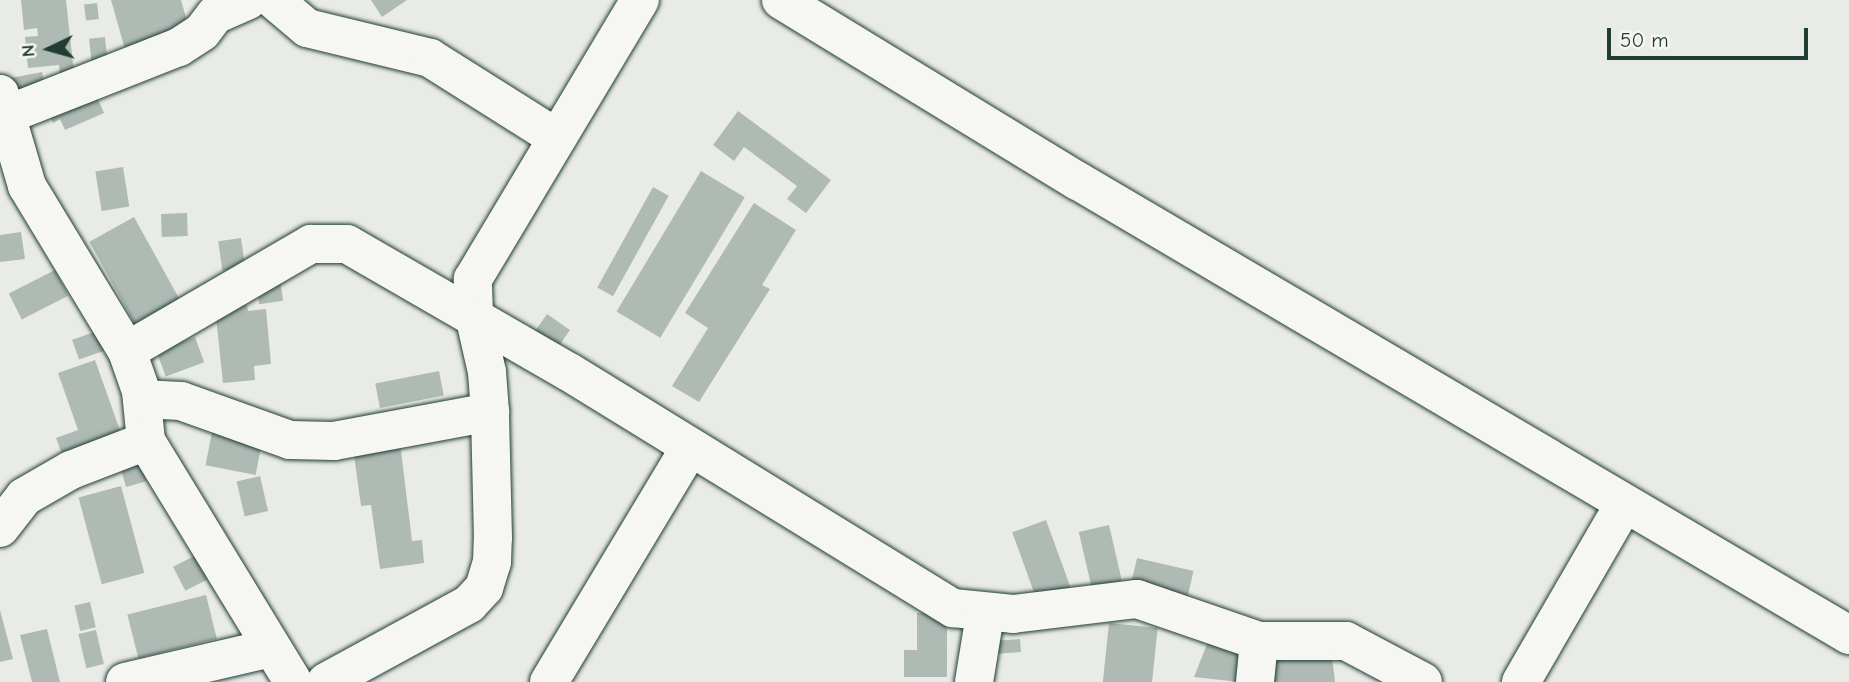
<!DOCTYPE html>
<style>
body{margin:0}
#map{position:relative;width:1849px;height:682px;overflow:hidden;background:#e9ebe7;font-family:"Comic Neue",sans-serif}
div>[style]{position:absolute}
.building>*{inset:0;background:#b0bab5;transform-origin:0 0}
.roads{filter:drop-shadow(0 0 2px #1f3d34) drop-shadow(0 0 2px #1f3d34)}
.minor>*{height:38px;margin:-19px;padding:0 19px;transform-origin:19px;border-radius:19px;background:#f6f6f2}
span{translate:-50% -50%;white-space:nowrap;text-align:center;line-height:1.15;-webkit-text-stroke:5px #f6f6f2;paint-order:stroke}
.north{position:absolute;left:14px;top:14px;width:70px;height:70px;-webkit-text-stroke:5px #f6f6f2;paint-order:stroke;rotate:265deg;font-size:19px;font-weight:700;line-height:28px;text-align:center;color:#1f3d34}
.north::after{content:'';display:block;margin:auto;width:24px;height:32px;background:#1f3d34;clip-path:polygon(50% 0,100% 100%,50% 72%,0 100%)}
.scale{position:absolute;left:1607px;top:28px;width:201px;height:32px;box-sizing:border-box;border:4px solid #1f3d34;border-top:0;padding-left:9px;font-size:21px;line-height:24px;white-space:nowrap;color:#1f3d34;-webkit-text-stroke:5px #f6f6f2;paint-order:stroke}
</style>
<div id="map">
<div class="building">
<i style="clip-path:polygon(21px 0,66px 0,74px 73px,60px 75px,59px 65px,28px 68px,25px 37px,38px 36px,37px 28px,24px 30px)"></i>
<i style="clip-path:polygon(111px 0,181px 0,191px 35px,126px 53px)"></i>
<i style="clip-path:polygon(371px 0,407px 0,382px 17px)"></i>
<i style="left:97px;top:3px;width:16px;height:13px;rotate:83deg"></i>
<i style="left:105px;top:37px;width:30px;height:16px;rotate:84deg"></i>
<i style="left:42px;top:72px;width:20px;height:33px;rotate:79deg"></i>
<i style="clip-path:polygon(94px 90px,104px 113px,65px 130px,60px 119px,53px 123px,47px 110px)"></i>
<i style="clip-path:polygon(738px 111px,831px 180px,806px 213px,787px 199px,797px 186px,744px 147px,734px 161px,713px 145px)"></i>
<i style="left:123px;top:167px;width:40px;height:28px;rotate:81deg"></i>
<i style="left:701px;top:171px;width:51px;height:164px;rotate:31deg"></i>
<i style="left:653px;top:187px;width:18px;height:115px;rotate:29deg"></i>
<i style="clip-path:polygon(754px 203px,796px 230px,762px 285px,770px 289px,699px 402px,672px 386px,708px 328px,685px 313px)"></i>
<i style="left:187px;top:213px;width:23px;height:26px;rotate:88deg"></i>
<i style="left:134px;top:217px;width:94px;height:51px;rotate:61deg"></i>
<i style="clip-path:polygon(21px 232px,25px 259px,0 262px,0 235px)"></i>
<i style="left:241px;top:238px;width:30px;height:23px;rotate:82deg"></i>
<i style="left:55px;top:270px;width:29px;height:52px;rotate:63deg"></i>
<i style="left:280px;top:279px;width:22px;height:24px;rotate:82deg"></i>
<i style="clip-path:polygon(247px 305px,248px 311px,266px 309px,271px 364px,254px 366px,255px 380px,223px 383px,215px 308px)"></i>
<i style="left:547px;top:314px;width:28px;height:20px;rotate:35deg"></i>
<i style="left:109px;top:327px;width:21px;height:39px;rotate:71deg"></i>
<i style="left:195px;top:337px;width:27px;height:41px;rotate:70deg"></i>
<i style="clip-path:polygon(95px 360px,122px 436px,63px 457px,56px 438px,78px 430px,58px 373px)"></i>
<i style="left:439px;top:371px;width:25px;height:65px;rotate:79deg"></i>
<i style="left:213px;top:427px;width:51px;height:39px;rotate:11deg"></i>
<i style="clip-path:polygon(400px 442px,412px 541px,422px 540px,424px 563px,380px 569px,371px 505px,361px 506px,353px 448px)"></i>
<i style="left:141px;top:463px;width:19px;height:21px;rotate:74deg"></i>
<i style="left:260px;top:476px;width:36px;height:24px;rotate:77deg"></i>
<i style="left:121px;top:486px;width:90px;height:44px;rotate:75deg"></i>
<i style="left:1046px;top:520px;width:72px;height:36px;rotate:70deg"></i>
<i style="left:1109px;top:525px;width:57px;height:31px;rotate:77deg"></i>
<i style="left:206px;top:550px;width:27px;height:37px;rotate:63deg"></i>
<i style="left:1137px;top:558px;width:58px;height:31px;rotate:13deg"></i>
<i style="left:206px;top:595px;width:45px;height:81px;rotate:76deg"></i>
<i style="left:90px;top:602px;width:26px;height:16px;rotate:77deg"></i>
<i style="clip-path:polygon(0 610px,13px 659px,0 662px)"></i>
<i style="clip-path:polygon(917px 613px,947px 613px,947px 677px,904px 677px,904px 650px,917px 650px)"></i>
<i style="left:1109px;top:623px;width:49px;height:59px;rotate:6deg"></i>
<i style="clip-path:polygon(47px 629px,60px 682px,32px 682px,20px 635px)"></i>
<i style="left:96px;top:630px;width:35px;height:18px;rotate:77deg"></i>
<i style="left:1020px;top:639px;width:13px;height:24px;rotate:86deg"></i>
<i style="clip-path:polygon(1209px 639px,1250px 655px,1239px 682px,1194px 677px)"></i>
<i style="clip-path:polygon(1331px 648px,1335px 682px,1272px 682px,1269px 655px)"></i>
</div>
<div class="roads">
<div class="minor">
<i style="left:274px;top:0;width:43px;rotate:40.3deg"></i>
<i style="left:307px;top:28px;width:127px;rotate:13.7deg"></i>
<i style="left:430px;top:58px;width:150px;rotate:32.2deg"></i>
<i style="left:781px;top:0;width:348px;rotate:31.4deg"></i>
<i style="left:1078px;top:181px;width:895px;rotate:30.49deg"></i>
<i style="left:0;top:94px;width:96px;rotate:73.6deg"></i>
<i style="left:27px;top:186px;width:193px;rotate:58.8deg"></i>
<i style="left:127px;top:351px;width:42px;rotate:70.7deg"></i>
<i style="left:141px;top:391px;width:50px;rotate:84.3deg"></i>
<i style="left:146px;top:441px;width:282px;rotate:58.6deg"></i>
<i style="left:6px;top:115px;width:186px;rotate:-21.5deg"></i>
<i style="left:179px;top:47px;width:27px;rotate:-33deg"></i>
<i style="left:202px;top:32px;width:21px;rotate:-53deg"></i>
<i style="left:215px;top:15px;width:36px;rotate:-24deg"></i>
<i style="left:127px;top:351px;width:213px;rotate:-30.2deg"></i>
<i style="left:311px;top:244px;width:36px"></i>
<i style="left:347px;top:244px;width:256px;rotate:30deg"></i>
<i style="left:569px;top:372px;width:451px;rotate:31.6deg"></i>
<i style="left:953px;top:608px;width:60px;rotate:5.7deg"></i>
<i style="left:1013px;top:614px;width:125px;rotate:-6.9deg"></i>
<i style="left:1137px;top:599px;width:129px;rotate:19deg"></i>
<i style="left:1259px;top:641px;width:87px"></i>
<i style="left:1346px;top:641px;width:87px;rotate:28deg"></i>
<i style="left:142px;top:399px;width:39px;rotate:3deg"></i>
<i style="left:181px;top:401px;width:116px;rotate:19.7deg"></i>
<i style="left:290px;top:440px;width:44px;rotate:1.3deg"></i>
<i style="left:334px;top:441px;width:159px;rotate:-10.5deg"></i>
<i style="left:0;top:528px;width:39px;rotate:-52deg"></i>
<i style="left:24px;top:497px;width:54px;rotate:-29.9deg"></i>
<i style="left:71px;top:470px;width:80px;rotate:-21.1deg"></i>
<i style="left:125px;top:682px;width:150px;rotate:-13.1deg"></i>
<i style="left:326px;top:682px;width:163px;rotate:-28.6deg"></i>
<i style="left:469px;top:604px;width:22px;rotate:-47deg"></i>
<i style="left:484px;top:588px;width:27px;rotate:-73deg"></i>
<i style="left:492px;top:562px;width:24px;rotate:-88deg"></i>
<i style="left:493px;top:538px;width:126px;rotate:-91.4deg"></i>
<i style="left:490px;top:412px;width:40px;rotate:-94.3deg"></i>
<i style="left:487px;top:372px;width:58px;rotate:-102.8deg"></i>
<i style="left:474px;top:315px;width:36px;rotate:-92deg"></i>
<i style="left:473px;top:279px;width:325px;rotate:-59.1deg"></i>
<i style="left:549px;top:682px;width:274px;rotate:-59deg"></i>
<i style="left:974px;top:682px;width:68px;rotate:-80.7deg"></i>
<i style="left:1255px;top:682px;width:41px;rotate:-84.4deg"></i>
<i style="left:1521px;top:682px;width:206px;rotate:-59.9deg"></i>
</div>
</div>
<div class="north">N</div>
<div class="scale">50 m</div>
</div>
